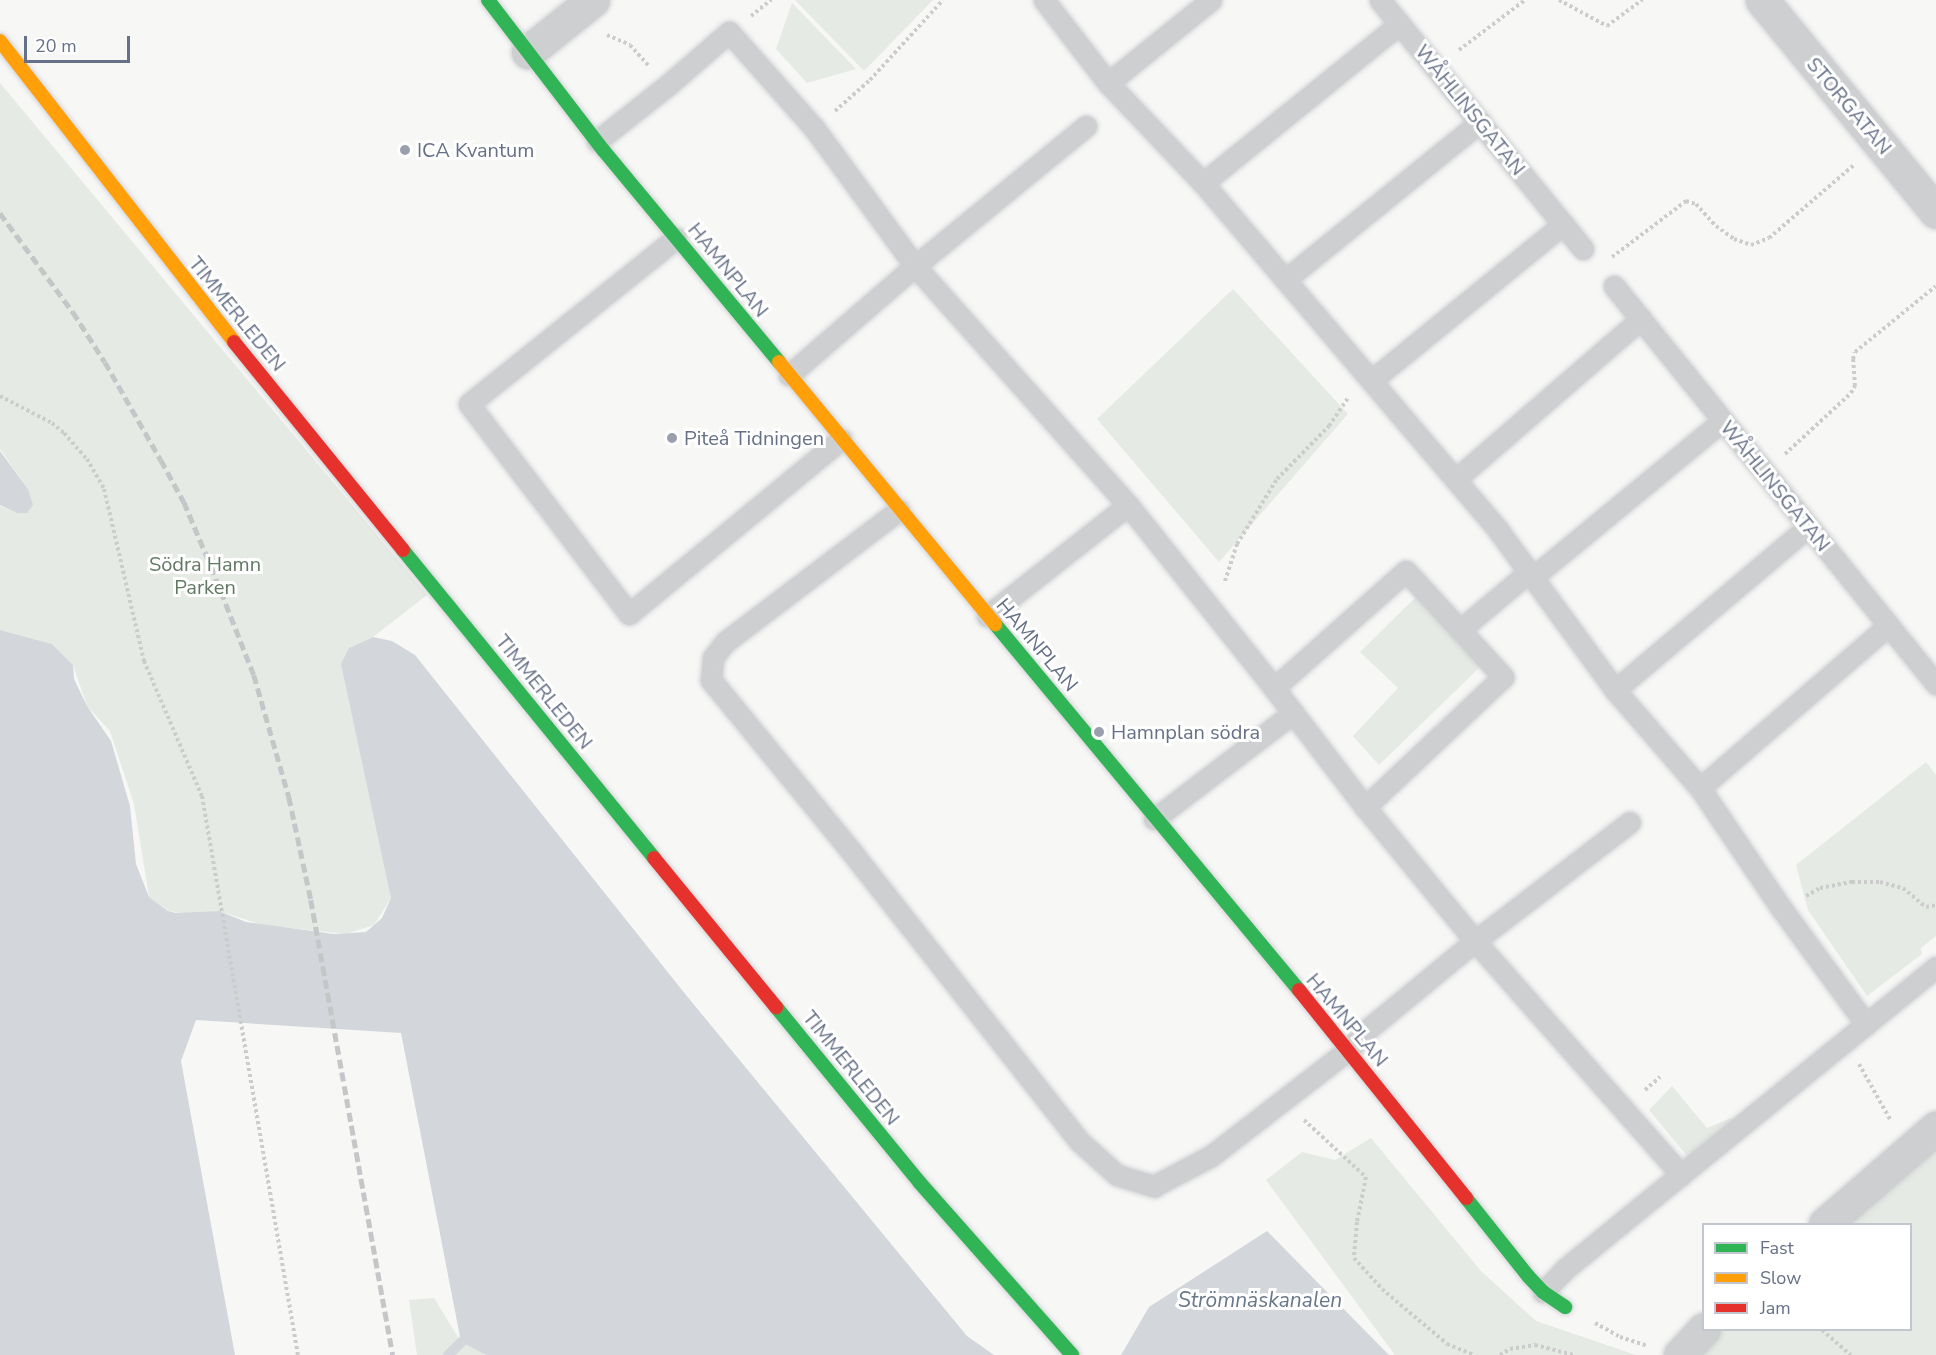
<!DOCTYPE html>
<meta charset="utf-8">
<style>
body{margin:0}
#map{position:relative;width:1936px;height:1355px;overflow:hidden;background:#f7f7f6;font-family:"Nunito Sans",sans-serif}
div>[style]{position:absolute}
.green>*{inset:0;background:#e5eae4}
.water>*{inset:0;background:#d3d7dc}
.stream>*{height:10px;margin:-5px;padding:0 5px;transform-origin:5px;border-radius:5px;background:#d3d7dc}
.path>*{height:4px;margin-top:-2px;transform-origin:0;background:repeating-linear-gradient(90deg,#cccccd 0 3px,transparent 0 6px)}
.roads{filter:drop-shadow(0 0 2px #d2d3d5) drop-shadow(0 0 2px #d2d3d5)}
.lane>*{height:21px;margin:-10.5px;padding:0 10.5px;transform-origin:10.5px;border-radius:10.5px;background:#cecfd1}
.street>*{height:33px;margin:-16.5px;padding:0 16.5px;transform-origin:16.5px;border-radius:16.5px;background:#cecfd1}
.fast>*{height:14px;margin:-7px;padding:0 7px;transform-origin:7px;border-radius:7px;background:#30b455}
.slow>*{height:14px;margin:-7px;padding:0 7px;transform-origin:7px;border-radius:7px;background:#ff9f0a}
.jam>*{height:14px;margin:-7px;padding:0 7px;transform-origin:7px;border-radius:7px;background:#e5322d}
.rail>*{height:4.5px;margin-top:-2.25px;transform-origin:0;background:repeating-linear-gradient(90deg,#c5c6c7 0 9px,transparent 0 13.5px)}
.dots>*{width:16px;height:16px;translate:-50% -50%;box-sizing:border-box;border:3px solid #fff;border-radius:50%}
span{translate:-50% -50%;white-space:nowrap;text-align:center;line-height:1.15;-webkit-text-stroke:6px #fff;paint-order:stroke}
.street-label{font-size:20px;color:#667086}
.poi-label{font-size:20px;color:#667086}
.left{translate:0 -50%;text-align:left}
.park-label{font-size:20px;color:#617863}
.water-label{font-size:21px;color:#687789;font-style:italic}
.legend{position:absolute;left:1702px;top:1223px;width:210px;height:108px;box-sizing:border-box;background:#fff;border:2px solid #c2c6cf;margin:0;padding:8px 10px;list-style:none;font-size:18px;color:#667086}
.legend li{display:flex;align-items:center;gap:12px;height:30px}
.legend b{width:30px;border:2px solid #c2c6cf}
.scale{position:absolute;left:24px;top:36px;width:106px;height:27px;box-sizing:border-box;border:3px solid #667086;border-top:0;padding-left:8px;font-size:18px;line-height:21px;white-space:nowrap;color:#667086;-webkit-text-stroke:4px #fff;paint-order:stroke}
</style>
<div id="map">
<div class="green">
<i style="clip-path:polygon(795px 0,933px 0,864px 71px)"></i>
<i style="clip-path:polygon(792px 3px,856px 69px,807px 83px,776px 49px)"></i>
<i style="clip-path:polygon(0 83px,427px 595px,373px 637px,349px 648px,391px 898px,374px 925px,346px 934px,263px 925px,219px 911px,186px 914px,169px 911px,149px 897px,134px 804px,110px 731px,87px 706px,73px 665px,52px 644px,0 630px,0 506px,17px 513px,27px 513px,28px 489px,0 449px)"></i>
<i style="clip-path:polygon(1233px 289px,1348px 414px,1219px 562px,1097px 419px)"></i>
<i style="clip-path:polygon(1417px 596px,1481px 666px,1379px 765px,1353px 736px,1398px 688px,1360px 652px)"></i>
<i style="clip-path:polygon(1926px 762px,1936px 775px,1936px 936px,1921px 948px,1922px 954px,1867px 996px,1808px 910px,1796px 865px)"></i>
<i style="clip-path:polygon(1672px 1086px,1707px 1128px,1731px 1118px,1736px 1125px,1688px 1157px,1649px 1110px)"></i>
<i style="clip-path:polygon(1371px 1138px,1481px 1271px,1536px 1321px,1636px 1355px,1395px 1355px,1266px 1180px,1302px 1152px,1335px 1160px)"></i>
<i style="clip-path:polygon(1936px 1147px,1936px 1355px,1688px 1355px,1718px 1330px,1910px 1330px,1910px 1224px,1843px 1224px)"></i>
<i style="clip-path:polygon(434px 1298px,461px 1342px,486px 1355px,417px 1355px,409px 1300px)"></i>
</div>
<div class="water">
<i style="clip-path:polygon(0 451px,28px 489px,33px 505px,27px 513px,17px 513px,0 505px)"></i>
<i style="clip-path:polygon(0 630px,52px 644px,73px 665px,74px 679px,87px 706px,111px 741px,130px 806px,136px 864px,149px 897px,168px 911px,176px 913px,219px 911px,246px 922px,334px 934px,366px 932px,382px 918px,391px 898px,341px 664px,349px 648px,373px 637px,392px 641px,415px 655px,686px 995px,967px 1336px,994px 1355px,486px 1355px,461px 1342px,401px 1033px,196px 1020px,181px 1061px,235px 1355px,0 1355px)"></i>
<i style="clip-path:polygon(1267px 1231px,1389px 1355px,1121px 1355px,1149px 1307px)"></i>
</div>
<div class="stream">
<i style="left:448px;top:1355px;width:32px;rotate:-44deg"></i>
</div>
<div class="path">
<i style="left:1559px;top:0;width:55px;rotate:28.4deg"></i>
<i style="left:1607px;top:26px;width:44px;rotate:-36.6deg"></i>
<i style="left:751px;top:16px;width:26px;rotate:-39deg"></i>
<i style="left:607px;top:35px;width:25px;rotate:23deg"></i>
<i style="left:630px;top:45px;width:27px;rotate:48deg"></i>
<i style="left:1459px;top:50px;width:83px;rotate:-37.1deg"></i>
<i style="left:835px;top:111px;width:47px;rotate:-41.5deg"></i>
<i style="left:870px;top:80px;width:108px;rotate:-47.6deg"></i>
<i style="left:1612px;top:257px;width:93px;rotate:-37.1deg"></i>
<i style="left:1686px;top:201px;width:10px;rotate:17deg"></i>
<i style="left:1696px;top:204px;width:30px;rotate:48deg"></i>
<i style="left:1716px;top:226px;width:22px;rotate:36deg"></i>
<i style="left:1734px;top:239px;width:18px;rotate:19deg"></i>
<i style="left:1751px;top:245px;width:19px;rotate:-21deg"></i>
<i style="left:1769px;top:238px;width:112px;rotate:-40.7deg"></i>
<i style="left:0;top:396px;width:59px;rotate:27.4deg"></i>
<i style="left:52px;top:423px;width:16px;rotate:40deg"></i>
<i style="left:64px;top:433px;width:35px;rotate:49deg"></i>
<i style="left:87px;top:459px;width:34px;rotate:60deg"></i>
<i style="left:104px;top:489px;width:177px;rotate:76.9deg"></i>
<i style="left:144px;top:661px;width:147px;rotate:66.8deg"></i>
<i style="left:202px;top:796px;width:567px;rotate:80.26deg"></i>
<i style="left:1785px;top:454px;width:90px;rotate:-42.7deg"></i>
<i style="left:1851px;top:393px;width:8px;rotate:-60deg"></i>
<i style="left:1855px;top:386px;width:27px;rotate:-94deg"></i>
<i style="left:1853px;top:359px;width:7px;rotate:-74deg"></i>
<i style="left:1855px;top:352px;width:104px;rotate:-39.2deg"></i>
<i style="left:1225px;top:581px;width:39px;rotate:-72deg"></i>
<i style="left:1237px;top:544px;width:76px;rotate:-58.4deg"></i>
<i style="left:1277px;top:479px;width:74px;rotate:-45.5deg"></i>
<i style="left:1329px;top:426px;width:34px;rotate:-56deg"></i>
<i style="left:1806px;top:896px;width:16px;rotate:-30deg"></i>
<i style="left:1820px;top:888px;width:33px;rotate:-11deg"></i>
<i style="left:1852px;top:882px;width:28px"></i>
<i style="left:1880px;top:882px;width:24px;rotate:15deg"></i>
<i style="left:1903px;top:888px;width:30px;rotate:40deg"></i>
<i style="left:1926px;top:907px;width:10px;rotate:-11deg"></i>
<i style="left:1859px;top:1064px;width:65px;rotate:60.7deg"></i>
<i style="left:1645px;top:1090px;width:20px;rotate:-41deg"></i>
<i style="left:1304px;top:1120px;width:84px;rotate:42.6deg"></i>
<i style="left:1366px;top:1177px;width:46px;rotate:101.3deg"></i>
<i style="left:1357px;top:1222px;width:36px;rotate:95deg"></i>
<i style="left:1354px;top:1258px;width:42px;rotate:47.9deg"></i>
<i style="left:1382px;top:1289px;width:85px;rotate:40.2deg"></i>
<i style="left:1447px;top:1344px;width:29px;rotate:22deg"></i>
<i style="left:1595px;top:1323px;width:29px;rotate:29deg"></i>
<i style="left:1620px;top:1337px;width:29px;rotate:18deg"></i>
<i style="left:1822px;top:1330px;width:38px;rotate:41deg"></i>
<i style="left:1500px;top:1355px;width:12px;rotate:-31deg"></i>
<i style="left:1510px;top:1349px;width:25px;rotate:-9deg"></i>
<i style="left:1535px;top:1345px;width:40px;rotate:14.4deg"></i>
</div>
<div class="roads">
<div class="lane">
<i style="left:1044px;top:0;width:105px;rotate:52.4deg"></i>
<i style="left:1108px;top:83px;width:138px;rotate:46.5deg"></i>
<i style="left:1203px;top:183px;width:455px;rotate:49.6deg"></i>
<i style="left:1498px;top:530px;width:198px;rotate:53.8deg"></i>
<i style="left:1615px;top:690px;width:130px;rotate:49.1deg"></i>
<i style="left:1700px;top:788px;width:145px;rotate:56deg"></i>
<i style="left:1781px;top:908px;width:144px;rotate:53.8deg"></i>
<i style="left:1380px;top:0;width:321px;rotate:50.8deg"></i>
<i style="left:1108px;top:83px;width:132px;rotate:-38.9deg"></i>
<i style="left:597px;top:141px;width:90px;rotate:-38.3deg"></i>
<i style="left:668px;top:85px;width:81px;rotate:-41deg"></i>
<i style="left:729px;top:32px;width:128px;rotate:48.5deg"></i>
<i style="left:814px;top:128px;width:171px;rotate:53.8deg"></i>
<i style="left:915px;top:266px;width:320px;rotate:48.3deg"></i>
<i style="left:1128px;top:505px;width:234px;rotate:51.4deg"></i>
<i style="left:1203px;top:183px;width:252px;rotate:-39deg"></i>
<i style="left:676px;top:238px;width:265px;rotate:141.3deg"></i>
<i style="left:469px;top:404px;width:264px;rotate:52.7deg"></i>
<i style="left:629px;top:614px;width:275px;rotate:-39.5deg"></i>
<i style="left:1286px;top:279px;width:250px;rotate:-39deg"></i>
<i style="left:1614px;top:286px;width:512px;rotate:51.03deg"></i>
<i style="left:789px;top:375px;width:167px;rotate:-40.9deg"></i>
<i style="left:915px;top:266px;width:221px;rotate:-39.3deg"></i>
<i style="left:1372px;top:380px;width:247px;rotate:-39.2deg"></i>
<i style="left:1456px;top:479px;width:245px;rotate:-40.9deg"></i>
<i style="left:899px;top:510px;width:218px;rotate:142.8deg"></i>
<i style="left:725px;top:642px;width:20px;rotate:127deg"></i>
<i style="left:713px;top:658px;width:22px;rotate:95deg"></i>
<i style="left:711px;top:680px;width:226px;rotate:50.7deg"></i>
<i style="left:854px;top:855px;width:364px;rotate:51.8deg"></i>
<i style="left:1079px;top:1141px;width:51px;rotate:41.8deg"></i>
<i style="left:1117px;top:1175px;width:39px;rotate:17deg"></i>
<i style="left:1154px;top:1186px;width:64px;rotate:-27.8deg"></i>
<i style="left:1211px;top:1156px;width:173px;rotate:-37.7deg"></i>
<i style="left:1348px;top:1050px;width:28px;rotate:-46deg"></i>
<i style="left:1367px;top:1030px;width:140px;rotate:-39.5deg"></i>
<i style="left:1475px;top:941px;width:195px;rotate:-37.5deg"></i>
<i style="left:1533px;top:577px;width:245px;rotate:-39.5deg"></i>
<i style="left:987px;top:616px;width:179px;rotate:-38.2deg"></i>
<i style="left:1461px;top:629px;width:89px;rotate:-40deg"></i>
<i style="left:1615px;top:690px;width:253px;rotate:-40.2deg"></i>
<i style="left:1700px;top:788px;width:248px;rotate:-40.8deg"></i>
<i style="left:1365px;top:807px;width:150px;rotate:-127.4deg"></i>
<i style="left:1274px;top:688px;width:176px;rotate:-41.6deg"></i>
<i style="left:1406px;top:571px;width:144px;rotate:47.5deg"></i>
<i style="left:1503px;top:677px;width:190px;rotate:136.7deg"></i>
<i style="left:1365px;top:807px;width:173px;rotate:50.6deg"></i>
<i style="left:1475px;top:941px;width:312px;rotate:48.6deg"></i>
<i style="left:1154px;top:819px;width:175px;rotate:-37.3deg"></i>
<i style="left:1543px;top:1292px;width:32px;rotate:-46deg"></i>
<i style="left:1565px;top:1269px;width:71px;rotate:-39.3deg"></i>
<i style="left:1620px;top:1224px;width:407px;rotate:-39.1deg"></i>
</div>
<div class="street">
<i style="left:1762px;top:0;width:274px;rotate:50.6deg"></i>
<i style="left:528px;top:52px;width:83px;rotate:-38.7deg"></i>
<i style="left:1825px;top:1224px;width:147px;rotate:-40.9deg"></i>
<i style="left:1680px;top:1355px;width:35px;rotate:-47deg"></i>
</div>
<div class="fast">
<i style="left:488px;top:0;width:190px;rotate:52.5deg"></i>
<i style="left:604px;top:151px;width:274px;rotate:50.3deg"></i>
<i style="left:403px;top:550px;width:397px;rotate:50.8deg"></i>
<i style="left:995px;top:624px;width:476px;rotate:50.3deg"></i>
<i style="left:776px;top:1007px;width:227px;rotate:50.7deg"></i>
<i style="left:920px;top:1183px;width:230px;rotate:48.5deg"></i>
<i style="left:1466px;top:1198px;width:100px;rotate:51.5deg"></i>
<i style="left:1528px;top:1276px;width:22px;rotate:47deg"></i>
<i style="left:1543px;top:1292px;width:27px;rotate:34deg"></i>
</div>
<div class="slow">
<i style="left:0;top:41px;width:381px;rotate:52.1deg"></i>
<i style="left:779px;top:362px;width:340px;rotate:50.5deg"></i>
</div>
<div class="jam">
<i style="left:234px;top:342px;width:268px;rotate:50.9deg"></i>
<i style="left:654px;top:858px;width:193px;rotate:50.7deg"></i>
<i style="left:1299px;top:990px;width:267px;rotate:51.2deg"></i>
</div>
</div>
<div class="rail">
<i style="left:0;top:213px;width:123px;rotate:53.6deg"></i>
<i style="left:73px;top:312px;width:59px;rotate:57.4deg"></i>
<i style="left:105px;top:362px;width:113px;rotate:60.3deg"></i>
<i style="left:161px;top:460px;width:48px;rotate:61.3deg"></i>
<i style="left:184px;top:502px;width:69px;rotate:67.1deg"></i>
<i style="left:211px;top:566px;width:117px;rotate:68.5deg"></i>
<i style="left:254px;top:675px;width:127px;rotate:74deg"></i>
<i style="left:289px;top:797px;width:105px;rotate:77.9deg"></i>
<i style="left:311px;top:900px;width:462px;rotate:79.8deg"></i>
</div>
<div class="dots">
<i style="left:405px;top:150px;background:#999fad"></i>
<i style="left:672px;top:438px;background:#999fad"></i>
<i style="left:1099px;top:732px;background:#999fad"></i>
</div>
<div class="street-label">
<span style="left:1849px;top:106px;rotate:50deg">STORGATAN</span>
<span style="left:1470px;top:110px;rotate:51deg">WÅHLINSGATAN</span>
<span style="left:728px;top:270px;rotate:51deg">HAMNPLAN</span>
<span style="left:237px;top:314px;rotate:51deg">TIMMERLEDEN</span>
<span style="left:1775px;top:486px;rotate:51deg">WÅHLINSGATAN</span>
<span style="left:1037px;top:645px;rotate:50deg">HAMNPLAN</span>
<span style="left:544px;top:692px;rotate:51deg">TIMMERLEDEN</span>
<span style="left:1347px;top:1020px;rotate:50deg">HAMNPLAN</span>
<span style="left:851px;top:1068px;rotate:51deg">TIMMERLEDEN</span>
</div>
<div class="poi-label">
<span class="left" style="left:417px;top:150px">ICA Kvantum</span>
<span class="left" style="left:684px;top:438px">Piteå Tidningen</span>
<span class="left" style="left:1111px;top:732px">Hamnplan södra</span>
</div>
<div class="park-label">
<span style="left:205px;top:576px">Södra Hamn<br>Parken</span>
</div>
<div class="water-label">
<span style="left:1260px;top:1300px">Strömnäskanalen</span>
</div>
<ul class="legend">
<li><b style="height:8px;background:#30b455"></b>Fast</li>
<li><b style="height:8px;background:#ff9f0a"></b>Slow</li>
<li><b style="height:8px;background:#e5322d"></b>Jam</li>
</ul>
<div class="scale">20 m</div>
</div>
